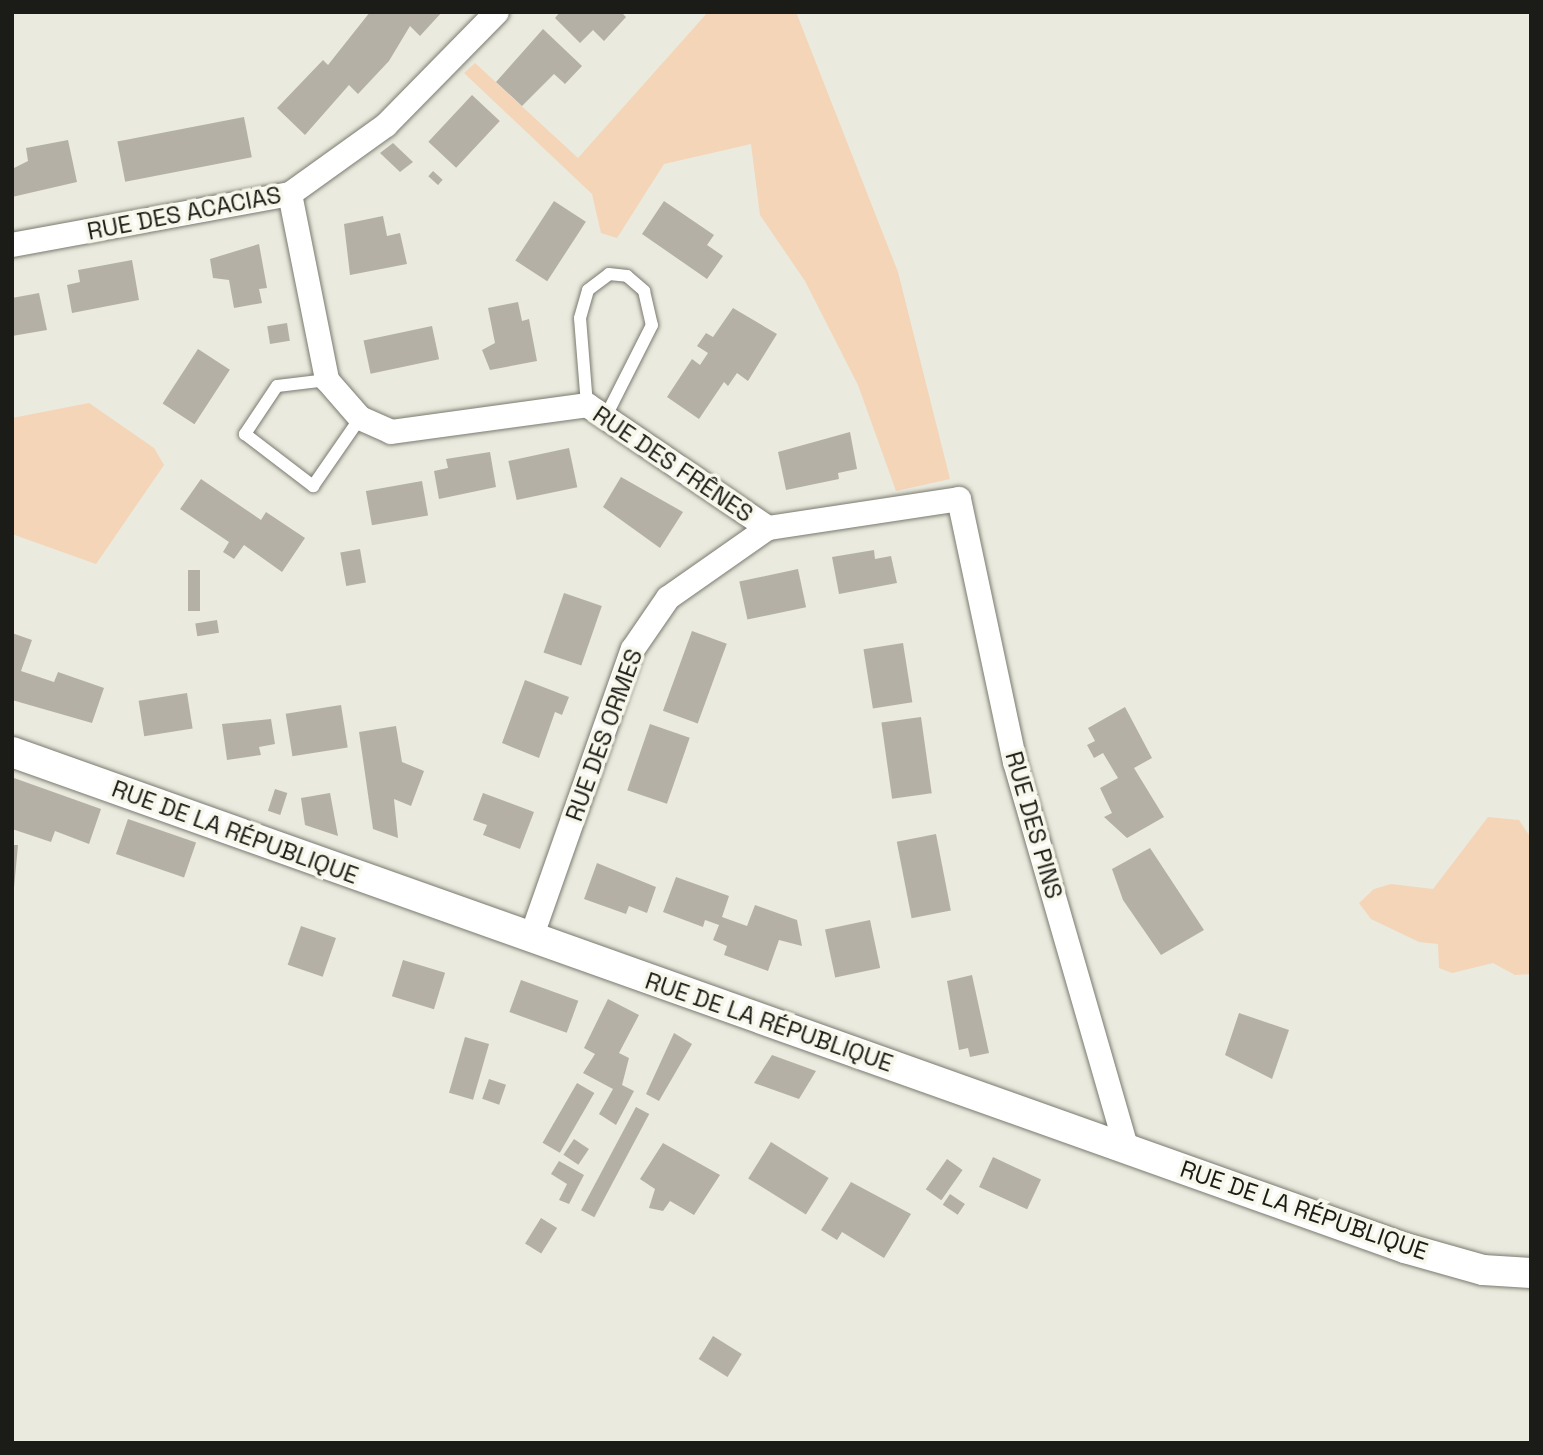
<!DOCTYPE html>
<meta charset="utf-8">
<style>
body{margin:0}
#map{position:relative;width:1543px;height:1455px;overflow:hidden;background:#eaeade;font-family:"Space Grotesk",sans-serif}
div>[style]{position:absolute}
.green>*{inset:0;background:#f4d5b8}
.building>*{inset:0;background:#b5b0a6;transform-origin:0 0}
.roads{filter:drop-shadow(0 0 2px #7a7a70) drop-shadow(0 0 2px #7a7a70)}
.service>*{height:12px;margin:-6px;padding:0 6px;transform-origin:6px;border-radius:6px;background:#fff}
.minor>*{height:24px;margin:-12px;padding:0 12px;transform-origin:12px;border-radius:12px;background:#fff}
.tertiary>*{height:30px;margin:-15px;padding:0 15px;transform-origin:15px;border-radius:15px;background:#fff}
span{translate:-50% -50%;white-space:nowrap;text-align:center;line-height:1.15;-webkit-text-stroke:7px #f7f7eb;paint-order:stroke}
.street-label{font-size:24px;color:#1b1b17}
.frame{position:absolute;inset:0;border:14px solid #1b1b17;pointer-events:none}
</style>
<div id="map">
<div class="green">
<i style="clip-path:polygon(708px 12px,796px 12px,898px 272px,950px 479px,896px 491px,858px 385px,805px 281px,760px 215px,751px 144px,664px 164px,617px 238px,601px 233px,592px 194px,464px 73px,475px 63px,578px 158px)"></i>
<i style="clip-path:polygon(89px 403px,154px 448px,164px 465px,96px 564px,12px 534px,12px 418px)"></i>
<i style="clip-path:polygon(1488px 817px,1519px 820px,1531px 838px,1531px 974px,1515px 975px,1493px 963px,1452px 973px,1439px 968px,1438px 944px,1419px 942px,1371px 919px,1359px 903px,1374px 889px,1391px 884px,1433px 889px)"></i>
</div>
<div class="building">
<i style="clip-path:polygon(370px 12px,442px 12px,420px 36px,410px 26px,389px 61px,358px 94px,349px 85px,305px 135px,277px 108px,323px 60px,328px 65px)"></i>
<i style="clip-path:polygon(560px 12px,621px 12px,626px 17px,604px 41px,593px 30px,580px 43px,555px 18px)"></i>
<i style="clip-path:polygon(543px 29px,582px 66px,565px 84px,554px 74px,522px 106px,496px 82px)"></i>
<i style="left:472px;top:95px;width:38px;height:64px;rotate:43deg"></i>
<i style="left:244px;top:117px;width:41px;height:129px;rotate:79deg"></i>
<i style="clip-path:polygon(68px 140px,77px 182px,12px 197px,12px 169px,28px 161px,26px 148px)"></i>
<i style="clip-path:polygon(393px 143px,413px 162px,400px 172px,380px 153px)"></i>
<i style="left:433px;top:171px;width:13px;height:7px;rotate:42deg"></i>
<i style="left:554px;top:201px;width:38px;height:71px;rotate:33deg"></i>
<i style="clip-path:polygon(664px 201px,714px 235px,707px 245px,723px 256px,707px 279px,642px 234px)"></i>
<i style="clip-path:polygon(383px 216px,387px 236px,400px 233px,407px 264px,350px 275px,344px 224px)"></i>
<i style="clip-path:polygon(259px 244px,267px 288px,259px 289px,262px 303px,234px 308px,229px 280px,213px 278px,210px 259px)"></i>
<i style="clip-path:polygon(132px 260px,139px 300px,72px 313px,67px 285px,80px 282px,78px 270px)"></i>
<i style="clip-path:polygon(39px 293px,47px 330px,12px 336px,12px 298px)"></i>
<i style="clip-path:polygon(518px 302px,522px 321px,529px 319px,537px 361px,490px 370px,482px 350px,495px 343px,488px 308px)"></i>
<i style="clip-path:polygon(733px 308px,777px 334px,748px 381px,737px 373px,728px 386px,724px 382px,699px 419px,667px 397px,692px 359px,700px 365px,708px 353px,697px 346px,706px 333px,713px 337px)"></i>
<i style="left:287px;top:323px;width:18px;height:20px;rotate:81deg"></i>
<i style="left:432px;top:326px;width:34px;height:70px;rotate:78deg"></i>
<i style="left:198px;top:349px;width:38px;height:65px;rotate:33deg"></i>
<i style="clip-path:polygon(850px 432px,857px 469px,838px 473px,839px 479px,786px 490px,778px 452px)"></i>
<i style="left:569px;top:448px;width:40px;height:62px;rotate:78deg"></i>
<i style="clip-path:polygon(490px 452px,496px 487px,439px 499px,434px 471px,448px 468px,446px 459px)"></i>
<i style="clip-path:polygon(621px 477px,683px 512px,660px 548px,603px 507px)"></i>
<i style="clip-path:polygon(201px 479px,261px 520px,266px 512px,305px 538px,282px 572px,244px 545px,234px 559px,223px 552px,229px 542px,180px 509px)"></i>
<i style="left:422px;top:481px;width:35px;height:57px;rotate:80deg"></i>
<i style="left:360px;top:549px;width:34px;height:20px;rotate:80deg"></i>
<i style="clip-path:polygon(874px 550px,875px 559px,891px 556px,897px 583px,839px 594px,832px 557px)"></i>
<i style="left:798px;top:569px;width:39px;height:60px;rotate:78deg"></i>
<i style="left:188px;top:570px;width:12px;height:41px"></i>
<i style="left:564px;top:593px;width:40px;height:63px;rotate:19deg"></i>
<i style="left:217px;top:620px;width:13px;height:22px;rotate:81deg"></i>
<i style="left:692px;top:631px;width:37px;height:85px;rotate:20deg"></i>
<i style="clip-path:polygon(12px 633px,32px 640px,21px 671px,54px 682px,58px 672px,104px 688px,92px 723px,12px 700px)"></i>
<i style="left:903px;top:643px;width:60px;height:40px;rotate:81deg"></i>
<i style="clip-path:polygon(525px 680px,569px 697px,562px 715px,555px 712px,539px 758px,502px 743px)"></i>
<i style="left:187px;top:693px;width:36px;height:49px;rotate:81deg"></i>
<i style="left:341px;top:705px;width:43px;height:56px;rotate:81deg"></i>
<i style="clip-path:polygon(1125px 707px,1152px 758px,1134px 768px,1164px 817px,1127px 838px,1104px 817px,1112px 813px,1100px 788px,1118px 778px,1103px 753px,1094px 758px,1087px 745px,1095px 741px,1088px 728px)"></i>
<i style="left:921px;top:717px;width:77px;height:40px;rotate:82deg"></i>
<i style="clip-path:polygon(271px 719px,275px 744px,259px 747px,261px 755px,227px 760px,222px 724px)"></i>
<i style="left:650px;top:724px;width:42px;height:70px;rotate:19deg"></i>
<i style="clip-path:polygon(396px 726px,402px 762px,424px 771px,411px 806px,394px 799px,398px 838px,373px 829px,359px 732px)"></i>
<i style="clip-path:polygon(14px 778px,101px 809px,89px 844px,55px 831px,51px 842px,12px 829px)"></i>
<i style="left:275px;top:789px;width:13px;height:23px;rotate:18deg"></i>
<i style="clip-path:polygon(330px 793px,338px 836px,305px 825px,301px 798px)"></i>
<i style="clip-path:polygon(483px 793px,534px 812px,520px 849px,483px 835px,487px 825px,473px 820px)"></i>
<i style="left:128px;top:819px;width:72px;height:37px;rotate:19deg"></i>
<i style="left:936px;top:834px;width:78px;height:40px;rotate:79deg"></i>
<i style="clip-path:polygon(12px 845px,18px 845px,12px 909px)"></i>
<i style="clip-path:polygon(1150px 848px,1204px 930px,1161px 955px,1123px 900px,1112px 869px)"></i>
<i style="clip-path:polygon(597px 863px,656px 887px,647px 913px,629px 906px,626px 914px,584px 899px)"></i>
<i style="clip-path:polygon(676px 877px,729px 896px,722px 917px,747px 926px,755px 905px,797px 920px,802px 946px,779px 940px,768px 971px,724px 955px,727px 946px,713px 940px,719px 925px,705px 920px,703px 927px,663px 912px)"></i>
<i style="left:870px;top:920px;width:49px;height:46px;rotate:78deg"></i>
<i style="left:301px;top:926px;width:37px;height:41px;rotate:19deg"></i>
<i style="left:403px;top:960px;width:44px;height:38px;rotate:17deg"></i>
<i style="clip-path:polygon(972px 975px,989px 1053px,970px 1057px,968px 1048px,959px 1050px,947px 981px)"></i>
<i style="left:521px;top:980px;width:61px;height:34px;rotate:20deg"></i>
<i style="clip-path:polygon(608px 999px,639px 1015px,619px 1053px,629px 1058px,622px 1085px,634px 1091px,616px 1125px,599px 1114px,613px 1089px,583px 1073px,595px 1054px,584px 1048px)"></i>
<i style="clip-path:polygon(1239px 1013px,1289px 1030px,1272px 1079px,1225px 1055px)"></i>
<i style="clip-path:polygon(674px 1033px,692px 1044px,659px 1101px,646px 1094px)"></i>
<i style="left:465px;top:1037px;width:25px;height:58px;rotate:16deg"></i>
<i style="clip-path:polygon(772px 1055px,816px 1071px,799px 1099px,754px 1083px)"></i>
<i style="left:489px;top:1079px;width:18px;height:21px;rotate:19deg"></i>
<i style="left:577px;top:1083px;width:20px;height:69px;rotate:30deg"></i>
<i style="left:636px;top:1107px;width:15px;height:117px;rotate:28deg"></i>
<i style="left:574px;top:1139px;width:18px;height:19px;rotate:34deg"></i>
<i style="left:771px;top:1142px;width:68px;height:43px;rotate:32deg"></i>
<i style="clip-path:polygon(663px 1143px,720px 1175px,694px 1215px,670px 1201px,663px 1211px,649px 1208px,655px 1189px,640px 1179px)"></i>
<i style="left:993px;top:1157px;width:53px;height:33px;rotate:25deg"></i>
<i style="left:947px;top:1159px;width:19px;height:37px;rotate:35deg"></i>
<i style="clip-path:polygon(559px 1161px,584px 1175px,569px 1204px,559px 1200px,567px 1184px,551px 1174px)"></i>
<i style="clip-path:polygon(851px 1182px,911px 1214px,884px 1258px,842px 1232px,837px 1240px,821px 1230px)"></i>
<i style="left:950px;top:1194px;width:18px;height:13px;rotate:34deg"></i>
<i style="left:541px;top:1218px;width:19px;height:30px;rotate:32deg"></i>
<i style="left:713px;top:1336px;width:34px;height:27px;rotate:32deg"></i>
</div>
<div class="roads">
<div class="service">
<i style="left:327px;top:380px;width:50px;rotate:173.2deg"></i>
<i style="left:277px;top:386px;width:58px;rotate:123.7deg"></i>
<i style="left:245px;top:434px;width:86px;rotate:37.4deg"></i>
<i style="left:313px;top:486px;width:83px;rotate:-55.3deg"></i>
<i style="left:587px;top:405px;width:87px;rotate:-94.6deg"></i>
<i style="left:580px;top:318px;width:29px;rotate:-74deg"></i>
<i style="left:588px;top:290px;width:26px;rotate:-37deg"></i>
<i style="left:609px;top:274px;width:18px;rotate:6deg"></i>
<i style="left:627px;top:276px;width:23px;rotate:41deg"></i>
<i style="left:644px;top:291px;width:35px;rotate:77deg"></i>
<i style="left:652px;top:325px;width:102px;rotate:116.8deg"></i>
</div>
<div class="minor">
<i style="left:290px;top:194px;width:190px;rotate:78.7deg"></i>
<i style="left:327px;top:380px;width:50px;rotate:49deg"></i>
<i style="left:360px;top:418px;width:34px;rotate:24deg"></i>
<i style="left:391px;top:432px;width:198px;rotate:-7.8deg"></i>
<i style="left:587px;top:405px;width:219px;rotate:34.2deg"></i>
<i style="left:12px;top:245px;width:283px;rotate:-10.4deg"></i>
<i style="left:290px;top:194px;width:118px;rotate:-35.7deg"></i>
<i style="left:386px;top:125px;width:158px;rotate:-45.5deg"></i>
<i style="left:531px;top:938px;width:306px;rotate:-70.6deg"></i>
<i style="left:633px;top:649px;width:62px;rotate:-55.5deg"></i>
<i style="left:668px;top:598px;width:122px;rotate:-35deg"></i>
<i style="left:768px;top:528px;width:193px;rotate:-8.6deg"></i>
<i style="left:959px;top:499px;width:269px;rotate:78deg"></i>
<i style="left:1015px;top:762px;width:401px;rotate:73.9deg"></i>
</div>
<div class="tertiary">
<i style="left:12px;top:752px;width:1479px;rotate:19.6deg"></i>
<i style="left:1405px;top:1248px;width:81px;rotate:15.8deg"></i>
<i style="left:1483px;top:1270px;width:48px;rotate:3.6deg"></i>
</div>
</div>
<div class="street-label">
<span style="left:184px;top:213px;rotate:-11deg">RUE DES ACACIAS</span>
<span style="left:673px;top:464px;rotate:34deg">RUE DES FRÊNES</span>
<span style="left:604px;top:735px;rotate:-70deg">RUE DES ORMES</span>
<span style="left:1034px;top:825px;rotate:74deg">RUE DES PINS</span>
<span style="left:235px;top:832px;rotate:20deg">RUE DE LA RÉPUBLIQUE</span>
<span style="left:769px;top:1022px;rotate:19deg">RUE DE LA RÉPUBLIQUE</span>
<span style="left:1304px;top:1210px;rotate:19deg">RUE DE LA RÉPUBLIQUE</span>
</div>
<div class="frame"></div>
</div>
